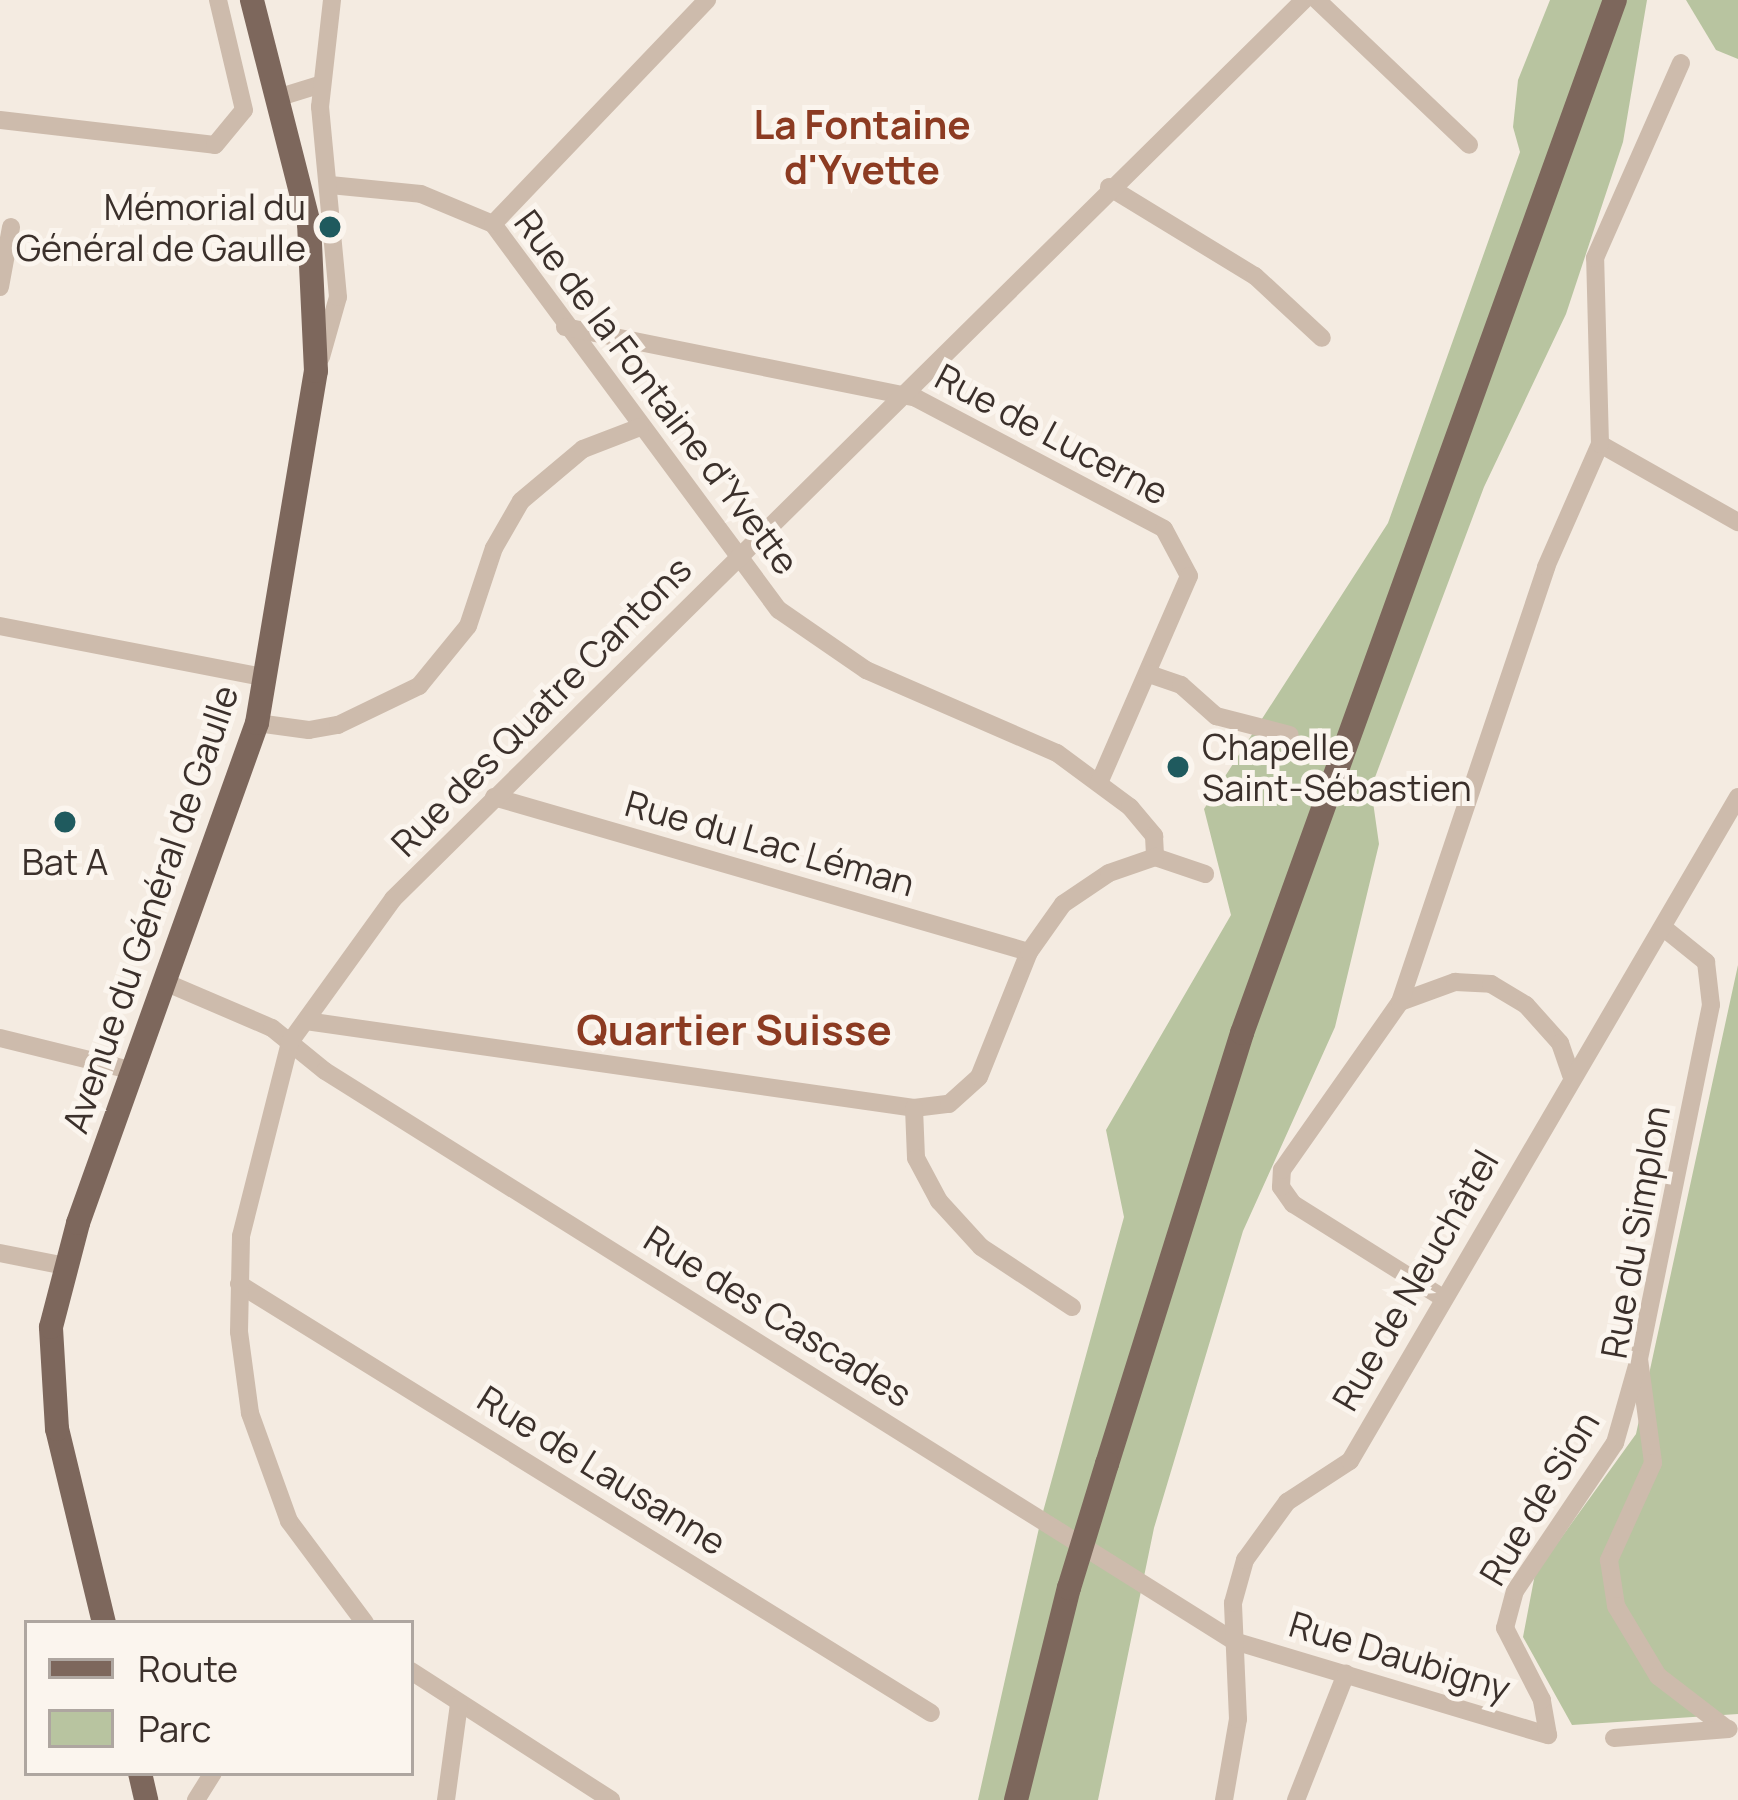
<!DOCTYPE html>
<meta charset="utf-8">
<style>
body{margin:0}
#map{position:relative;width:1738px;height:1800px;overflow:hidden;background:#f4ebe1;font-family:Manrope,sans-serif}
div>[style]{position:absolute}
.green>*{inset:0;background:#b8c4a0}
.minor>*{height:18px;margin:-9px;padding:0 9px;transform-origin:9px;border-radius:9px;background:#cdbbac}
.major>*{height:24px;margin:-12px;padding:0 12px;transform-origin:12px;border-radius:12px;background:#7d675c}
.major-bridge>*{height:24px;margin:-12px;padding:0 12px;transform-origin:12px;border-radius:12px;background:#7d675c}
.dots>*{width:33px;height:33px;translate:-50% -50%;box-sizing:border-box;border:6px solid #fbf5ee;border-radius:50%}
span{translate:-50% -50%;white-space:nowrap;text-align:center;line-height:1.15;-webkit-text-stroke:10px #fbf5ee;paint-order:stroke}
.poi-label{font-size:36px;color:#3b302b}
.right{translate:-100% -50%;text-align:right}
.left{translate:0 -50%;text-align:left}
.street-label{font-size:36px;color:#3b302b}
.neighbourhood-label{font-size:39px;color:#8c3b22;font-weight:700}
.quarter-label{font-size:42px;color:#8c3b22;font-weight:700}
.legend{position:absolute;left:24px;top:1620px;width:390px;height:156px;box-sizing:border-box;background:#fbf5ee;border:3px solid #aea6a0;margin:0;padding:15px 21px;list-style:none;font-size:36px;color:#3b302b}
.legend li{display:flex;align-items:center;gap:24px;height:60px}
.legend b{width:60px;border:3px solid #aea6a0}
</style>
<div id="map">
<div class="green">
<i style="clip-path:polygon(1550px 0,1647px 0,1623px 142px,1566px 314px,1484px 487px,1371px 788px,1379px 844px,1335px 1027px,1243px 1231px,1154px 1528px,1098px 1800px,978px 1800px,1041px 1519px,1124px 1217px,1106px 1130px,1231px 915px,1204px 809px,1388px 523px,1520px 152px,1513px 127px,1518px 80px)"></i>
<i style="clip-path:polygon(1686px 0,1738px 0,1738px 59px,1716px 50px)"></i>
<i style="clip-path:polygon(1738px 965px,1738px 1714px,1572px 1725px,1523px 1637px,1535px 1574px,1636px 1434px)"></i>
</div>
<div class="minor">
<i style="left:1317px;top:0;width:210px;rotate:43.6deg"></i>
<i style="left:280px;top:97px;width:44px;rotate:-17.2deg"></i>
<i style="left:0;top:120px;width:216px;rotate:6.6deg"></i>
<i style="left:215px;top:145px;width:45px;rotate:-50.4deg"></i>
<i style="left:244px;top:110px;width:113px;rotate:-103.3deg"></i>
<i style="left:330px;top:185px;width:91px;rotate:5.6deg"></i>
<i style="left:421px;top:194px;width:78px;rotate:22.6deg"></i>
<i style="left:493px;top:224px;width:480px;rotate:53.5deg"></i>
<i style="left:779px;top:610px;width:106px;rotate:34.6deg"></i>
<i style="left:866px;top:670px;width:208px;rotate:23.5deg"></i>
<i style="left:1057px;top:753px;width:91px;rotate:36.5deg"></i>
<i style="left:1130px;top:807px;width:38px;rotate:50deg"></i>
<i style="left:1154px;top:836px;width:21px;rotate:87deg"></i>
<i style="left:1155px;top:857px;width:53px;rotate:18.8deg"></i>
<i style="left:1109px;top:187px;width:171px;rotate:31.4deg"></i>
<i style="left:1255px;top:276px;width:91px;rotate:42.8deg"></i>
<i style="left:493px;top:224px;width:310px;rotate:-46.3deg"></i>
<i style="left:0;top:287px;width:61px;rotate:-79.6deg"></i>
<i style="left:565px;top:327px;width:358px;rotate:11.4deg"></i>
<i style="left:916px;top:398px;width:280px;rotate:27.8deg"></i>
<i style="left:1164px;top:529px;width:53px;rotate:62deg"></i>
<i style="left:1189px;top:576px;width:226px;rotate:113.5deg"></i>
<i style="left:321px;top:357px;width:62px;rotate:-74.2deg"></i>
<i style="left:338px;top:297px;width:191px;rotate:-95.4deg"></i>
<i style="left:320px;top:107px;width:108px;rotate:-83.6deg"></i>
<i style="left:1600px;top:444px;width:159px;rotate:29.5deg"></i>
<i style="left:0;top:626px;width:272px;rotate:11deg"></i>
<i style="left:1149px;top:674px;width:34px;rotate:19deg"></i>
<i style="left:1181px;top:685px;width:47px;rotate:41.5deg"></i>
<i style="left:1216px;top:716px;width:76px;rotate:14.4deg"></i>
<i style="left:257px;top:723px;width:52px;rotate:7.7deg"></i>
<i style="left:309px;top:730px;width:29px;rotate:-10deg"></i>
<i style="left:338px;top:725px;width:90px;rotate:-25.7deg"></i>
<i style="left:419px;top:686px;width:77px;rotate:-50.8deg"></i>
<i style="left:468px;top:626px;width:82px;rotate:-71.6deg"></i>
<i style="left:494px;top:548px;width:54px;rotate:-60.1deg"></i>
<i style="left:521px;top:501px;width:81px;rotate:-40deg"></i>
<i style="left:583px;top:449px;width:61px;rotate:-21.1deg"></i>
<i style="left:494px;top:797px;width:557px;rotate:16.16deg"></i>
<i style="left:1665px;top:929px;width:53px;rotate:38.8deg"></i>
<i style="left:1706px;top:962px;width:43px;rotate:83.4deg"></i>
<i style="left:1711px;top:1005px;width:361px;rotate:101.5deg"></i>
<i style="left:1639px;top:1359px;width:105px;rotate:82.3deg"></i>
<i style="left:1653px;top:1463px;width:107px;rotate:114.4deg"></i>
<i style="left:1609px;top:1560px;width:47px;rotate:81.3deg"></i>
<i style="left:1616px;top:1606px;width:82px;rotate:59deg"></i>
<i style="left:1658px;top:1676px;width:87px;rotate:37.5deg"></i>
<i style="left:167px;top:983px;width:114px;rotate:23.2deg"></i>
<i style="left:272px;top:1028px;width:68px;rotate:39.1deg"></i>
<i style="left:325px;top:1071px;width:1073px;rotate:32.09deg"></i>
<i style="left:1234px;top:1641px;width:328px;rotate:16.7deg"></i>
<i style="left:1548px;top:1735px;width:36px;rotate:-100deg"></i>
<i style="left:1542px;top:1700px;width:81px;rotate:-117.2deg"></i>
<i style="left:1505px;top:1628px;width:38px;rotate:-75deg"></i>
<i style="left:1515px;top:1591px;width:179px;rotate:-56deg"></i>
<i style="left:1615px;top:1443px;width:87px;rotate:-74.1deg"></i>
<i style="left:1400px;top:1002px;width:59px;rotate:-20deg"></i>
<i style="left:1455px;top:982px;width:36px;rotate:3deg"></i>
<i style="left:1491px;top:984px;width:41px;rotate:31deg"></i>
<i style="left:1526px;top:1005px;width:51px;rotate:48.2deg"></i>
<i style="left:1560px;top:1043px;width:34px;rotate:71deg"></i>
<i style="left:306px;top:1021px;width:614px;rotate:8.14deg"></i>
<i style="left:914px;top:1108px;width:35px;rotate:-7deg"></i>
<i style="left:949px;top:1104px;width:40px;rotate:-42deg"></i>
<i style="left:979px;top:1077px;width:135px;rotate:-68.2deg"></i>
<i style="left:1029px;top:952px;width:59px;rotate:-54.7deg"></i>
<i style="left:1063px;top:904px;width:55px;rotate:-34deg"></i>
<i style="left:1109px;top:873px;width:49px;rotate:-19.2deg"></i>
<i style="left:0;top:1038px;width:138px;rotate:13.8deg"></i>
<i style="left:914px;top:1108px;width:50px;rotate:87.7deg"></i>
<i style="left:916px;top:1158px;width:49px;rotate:61.9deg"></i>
<i style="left:939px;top:1201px;width:62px;rotate:47.6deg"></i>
<i style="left:981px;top:1247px;width:109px;rotate:33.4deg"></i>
<i style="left:0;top:1253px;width:66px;rotate:11.3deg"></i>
<i style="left:239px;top:1284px;width:814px;rotate:31.8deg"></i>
<i style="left:1443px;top:1298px;width:177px;rotate:-147.9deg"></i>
<i style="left:1293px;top:1204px;width:21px;rotate:-125deg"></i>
<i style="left:1281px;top:1187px;width:17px;rotate:-87deg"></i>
<i style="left:1282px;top:1170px;width:205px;rotate:-54.9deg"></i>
<i style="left:1400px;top:1002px;width:459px;rotate:-71.4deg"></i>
<i style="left:1546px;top:567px;width:134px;rotate:-66.3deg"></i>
<i style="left:1600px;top:444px;width:186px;rotate:-91.5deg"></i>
<i style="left:1595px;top:258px;width:213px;rotate:-66.2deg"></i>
<i style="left:365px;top:1623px;width:127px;rotate:-126.7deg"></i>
<i style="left:289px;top:1521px;width:115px;rotate:-109.9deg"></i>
<i style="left:250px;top:1413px;width:82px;rotate:-97.7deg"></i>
<i style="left:239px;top:1332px;width:96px;rotate:-88.8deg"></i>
<i style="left:241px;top:1236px;width:200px;rotate:-75.8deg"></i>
<i style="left:290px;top:1042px;width:176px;rotate:-54.2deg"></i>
<i style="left:393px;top:899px;width:1280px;rotate:-44.62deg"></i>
<i style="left:411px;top:1671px;width:238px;rotate:32.8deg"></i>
<i style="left:1614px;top:1738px;width:115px;rotate:-4.5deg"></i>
<i style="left:196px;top:1800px;width:32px;rotate:-58deg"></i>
<i style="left:446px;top:1800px;width:97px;rotate:-82.3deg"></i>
<i style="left:1224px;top:1800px;width:82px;rotate:-80.2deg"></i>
<i style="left:1238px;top:1719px;width:116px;rotate:-92.5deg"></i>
<i style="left:1233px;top:1603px;width:45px;rotate:-74.4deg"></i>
<i style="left:1245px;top:1560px;width:72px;rotate:-54.1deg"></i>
<i style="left:1287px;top:1502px;width:75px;rotate:-33.1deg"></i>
<i style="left:1350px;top:1461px;width:769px;rotate:-59.7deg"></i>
<i style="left:1296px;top:1800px;width:136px;rotate:-68.4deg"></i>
</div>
<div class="major">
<i style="left:1107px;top:1464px;width:452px;rotate:-72.6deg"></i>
<i style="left:1242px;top:1033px;width:1098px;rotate:-70.15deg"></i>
<i style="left:104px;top:1623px;width:200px;rotate:-103.6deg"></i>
<i style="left:57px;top:1429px;width:102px;rotate:-93.4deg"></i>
<i style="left:51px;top:1327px;width:107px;rotate:-75.4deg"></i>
<i style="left:78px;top:1223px;width:531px;rotate:-70.3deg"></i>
<i style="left:257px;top:723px;width:357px;rotate:-80.5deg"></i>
<i style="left:316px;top:371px;width:147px;rotate:-92.7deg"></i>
<i style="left:309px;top:224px;width:231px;rotate:-104.3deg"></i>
<i style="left:140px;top:1773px;width:28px;rotate:77deg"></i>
<i style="left:1016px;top:1800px;width:219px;rotate:-76deg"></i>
</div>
<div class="major-bridge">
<i style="left:1069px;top:1588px;width:130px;rotate:-73deg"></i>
</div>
<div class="dots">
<i style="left:330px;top:227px;background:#1f5a5e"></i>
<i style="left:1178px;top:767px;background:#1f5a5e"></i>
<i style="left:65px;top:822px;background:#1f5a5e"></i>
</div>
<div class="poi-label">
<span class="right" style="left:306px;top:227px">Mémorial du<br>Général de Gaulle</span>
<span class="left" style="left:1202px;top:767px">Chapelle<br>Saint-Sébastien</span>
<span style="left:65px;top:862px">Bat A</span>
</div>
<div class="street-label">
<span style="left:657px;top:392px;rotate:53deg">Rue de la Fontaine d’Yvette</span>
<span style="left:1052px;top:434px;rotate:28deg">Rue de Lucerne</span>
<span style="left:541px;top:706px;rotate:-45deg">Rue des Quatre Cantons</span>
<span style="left:770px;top:843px;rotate:16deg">Rue du Lac Léman</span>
<span style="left:150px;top:909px;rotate:-71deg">Avenue du Général de Gaulle</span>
<span style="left:1635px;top:1232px;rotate:-80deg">Rue du Simplon</span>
<span style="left:1415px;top:1280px;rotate:-60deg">Rue de Neuchâtel</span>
<span style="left:778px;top:1316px;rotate:32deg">Rue des Cascades</span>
<span style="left:602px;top:1470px;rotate:32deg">Rue de Lausanne</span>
<span style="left:1539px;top:1498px;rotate:-59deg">Rue de Sion</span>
<span style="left:1400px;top:1656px;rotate:17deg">Rue Daubigny</span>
</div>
<div class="neighbourhood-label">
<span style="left:862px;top:147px">La Fontaine<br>d'Yvette</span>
</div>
<div class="quarter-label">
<span style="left:734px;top:1029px">Quartier Suisse</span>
</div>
<ul class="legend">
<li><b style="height:15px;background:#7d675c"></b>Route</li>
<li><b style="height:33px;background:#b8c4a0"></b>Parc</li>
</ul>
</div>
